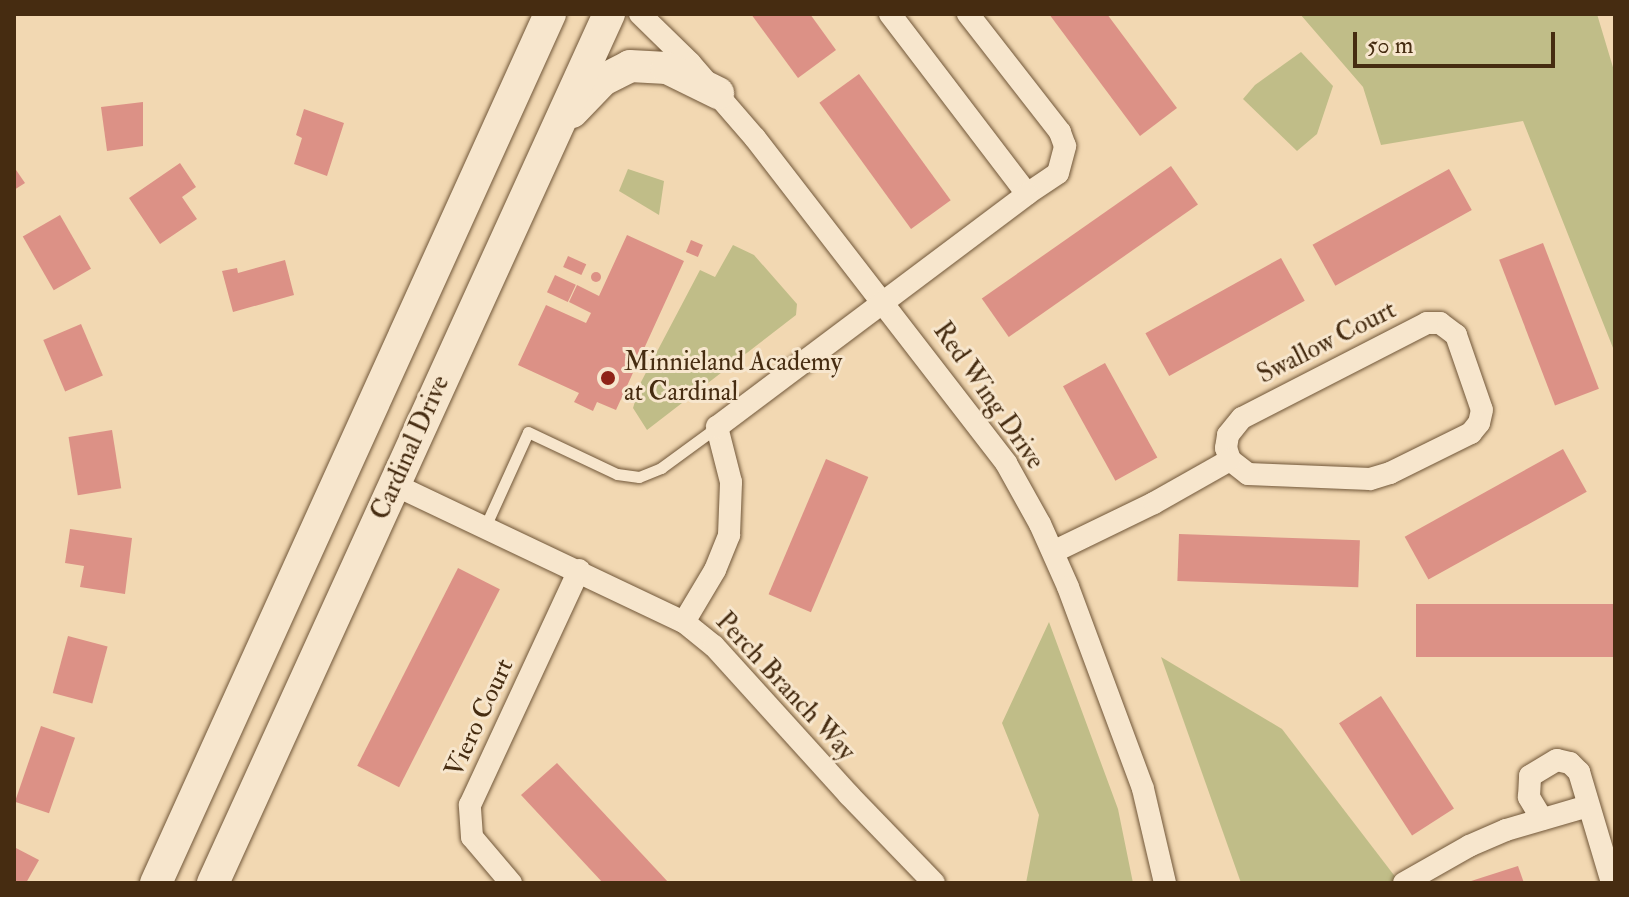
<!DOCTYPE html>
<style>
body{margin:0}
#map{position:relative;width:1629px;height:897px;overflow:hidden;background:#f2d8b2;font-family:"IM FELL Double Pica",serif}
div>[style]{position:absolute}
.green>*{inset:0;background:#c0bd88}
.building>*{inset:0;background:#dc9186;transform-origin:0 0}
.round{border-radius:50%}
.roads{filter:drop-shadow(0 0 2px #715739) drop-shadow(0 0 2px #715739)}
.service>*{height:11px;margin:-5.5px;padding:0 5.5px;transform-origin:5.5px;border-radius:5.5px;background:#f7e6cd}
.minor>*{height:22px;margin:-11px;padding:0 11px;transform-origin:11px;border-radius:11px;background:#f7e6cd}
.secondary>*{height:32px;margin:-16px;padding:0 16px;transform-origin:16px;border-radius:16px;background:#f7e6cd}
.dots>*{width:22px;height:22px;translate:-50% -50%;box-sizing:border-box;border:4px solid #f7e6cd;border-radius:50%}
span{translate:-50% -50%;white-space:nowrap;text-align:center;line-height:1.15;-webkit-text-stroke:6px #f7e6cd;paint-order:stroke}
.street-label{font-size:26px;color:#462c11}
.poi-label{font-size:26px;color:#462c11}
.left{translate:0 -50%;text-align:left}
.frame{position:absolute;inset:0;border:16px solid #462c11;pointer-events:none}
.scale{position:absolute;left:1353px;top:32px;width:202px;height:36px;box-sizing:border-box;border:4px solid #462c11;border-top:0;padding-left:10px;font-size:24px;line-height:28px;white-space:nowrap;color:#462c11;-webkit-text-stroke:6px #f7e6cd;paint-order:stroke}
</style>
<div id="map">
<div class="green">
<i style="clip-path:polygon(1300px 14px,1597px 14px,1615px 74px,1615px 353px,1523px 121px,1381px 145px,1363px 87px)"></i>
<i style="clip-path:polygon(1301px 52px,1333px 86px,1317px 134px,1297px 151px,1243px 99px,1255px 85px)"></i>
<i style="clip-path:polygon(628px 169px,664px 181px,659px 215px,619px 191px)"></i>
<i style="clip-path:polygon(733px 245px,754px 255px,797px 304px,796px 315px,647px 430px,633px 408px,641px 382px,700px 270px,715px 277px)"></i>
<i style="clip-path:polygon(1049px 622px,1118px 809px,1133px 883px,1026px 883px,1039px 815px,1002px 723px)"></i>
<i style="clip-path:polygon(1161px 657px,1282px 729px,1400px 883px,1241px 883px)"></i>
</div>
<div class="building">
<i style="clip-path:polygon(751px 14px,810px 14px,836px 50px,798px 78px)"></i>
<i style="clip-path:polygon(1049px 14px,1107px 14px,1177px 108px,1140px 136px)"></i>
<i style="left:859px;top:74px;width:156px;height:49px;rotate:54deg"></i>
<i style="clip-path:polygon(143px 102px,143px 146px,107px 151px,101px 107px)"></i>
<i style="clip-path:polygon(304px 109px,344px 123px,327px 176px,294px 164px,302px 138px,296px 135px)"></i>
<i style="clip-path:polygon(180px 163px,196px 187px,182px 197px,197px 219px,160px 244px,129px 198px)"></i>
<i style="left:1171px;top:166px;width:47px;height:231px;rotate:55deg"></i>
<i style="clip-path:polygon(14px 167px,25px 183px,14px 190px)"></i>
<i style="left:1449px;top:169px;width:47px;height:156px;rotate:61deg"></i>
<i style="left:60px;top:215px;width:62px;height:43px;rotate:60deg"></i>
<i style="clip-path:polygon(627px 235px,684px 261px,616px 410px,597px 402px,593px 411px,574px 402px,579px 393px,518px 365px,546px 305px,586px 323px,591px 313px,569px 302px,577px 285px,599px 296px)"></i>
<i style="left:691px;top:240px;width:13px;height:13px;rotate:23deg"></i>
<i style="left:1543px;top:243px;width:156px;height:47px;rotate:69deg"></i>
<i style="left:568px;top:256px;width:20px;height:12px;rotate:24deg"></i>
<i style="left:1281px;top:258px;width:49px;height:155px;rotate:61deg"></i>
<i style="clip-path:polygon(285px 260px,294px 295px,233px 312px,222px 271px,237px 268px,238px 273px)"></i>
<i class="round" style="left:591px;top:272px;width:10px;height:10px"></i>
<i style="left:555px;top:275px;width:23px;height:19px;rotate:25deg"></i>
<i style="left:81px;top:324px;width:56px;height:41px;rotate:67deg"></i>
<i style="left:1105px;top:363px;width:108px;height:48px;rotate:61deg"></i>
<i style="left:112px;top:430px;width:59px;height:44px;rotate:81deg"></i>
<i style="left:1563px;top:449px;width:49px;height:181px;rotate:61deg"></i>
<i style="left:826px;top:459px;width:46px;height:147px;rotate:23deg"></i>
<i style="clip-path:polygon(70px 529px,132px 538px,125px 594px,80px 587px,84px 566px,65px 563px)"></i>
<i style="left:1179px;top:534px;width:181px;height:47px;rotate:2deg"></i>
<i style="left:458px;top:568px;width:47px;height:222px;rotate:27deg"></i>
<i style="left:1615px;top:604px;width:53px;height:199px;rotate:90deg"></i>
<i style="left:68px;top:636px;width:41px;height:59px;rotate:15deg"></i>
<i style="left:1381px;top:696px;width:134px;height:50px;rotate:57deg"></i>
<i style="left:41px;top:726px;width:36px;height:80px;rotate:19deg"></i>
<i style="clip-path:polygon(557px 763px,669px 883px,603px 883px,521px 795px)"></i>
<i style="clip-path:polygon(14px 847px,39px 860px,26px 883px,14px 883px)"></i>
<i style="clip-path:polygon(1518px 866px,1524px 883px,1468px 883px,1468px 882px)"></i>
</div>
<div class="roads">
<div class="service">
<i style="left:485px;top:527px;width:104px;rotate:-65.6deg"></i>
<i style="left:528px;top:432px;width:98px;rotate:25.3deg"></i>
<i style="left:617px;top:474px;width:22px;rotate:8deg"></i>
<i style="left:639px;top:477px;width:24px;rotate:-22deg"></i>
<i style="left:661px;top:468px;width:69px;rotate:-36.2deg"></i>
</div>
<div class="minor">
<i style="left:640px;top:14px;width:70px;rotate:44.4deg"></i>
<i style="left:690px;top:63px;width:99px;rotate:49.1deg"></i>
<i style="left:755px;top:138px;width:411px;rotate:52.3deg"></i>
<i style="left:1006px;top:463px;width:70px;rotate:60.9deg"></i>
<i style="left:1040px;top:524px;width:69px;rotate:66deg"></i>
<i style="left:1068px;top:587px;width:215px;rotate:69.6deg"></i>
<i style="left:1143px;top:789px;width:97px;rotate:76.8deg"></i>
<i style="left:890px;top:14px;width:226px;rotate:52.7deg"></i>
<i style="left:1027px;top:194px;width:37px;rotate:-34deg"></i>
<i style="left:1058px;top:173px;width:28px;rotate:-75deg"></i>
<i style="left:1065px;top:146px;width:15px;rotate:-110deg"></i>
<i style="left:1060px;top:132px;width:150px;rotate:-127.9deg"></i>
<i style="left:1427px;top:323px;width:13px"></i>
<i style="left:1440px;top:323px;width:20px;rotate:37deg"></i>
<i style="left:1456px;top:335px;width:79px;rotate:70.9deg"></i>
<i style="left:1482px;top:410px;width:13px;rotate:103deg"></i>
<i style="left:1479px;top:423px;width:13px;rotate:129deg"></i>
<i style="left:1471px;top:433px;width:90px;rotate:153.7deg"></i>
<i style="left:1390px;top:473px;width:21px;rotate:163deg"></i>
<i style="left:1370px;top:479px;width:122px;rotate:-177.7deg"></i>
<i style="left:1248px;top:474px;width:23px;rotate:-142deg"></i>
<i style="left:1230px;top:460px;width:13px;rotate:-108deg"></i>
<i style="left:1226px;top:448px;width:13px;rotate:-81deg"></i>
<i style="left:1228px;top:435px;width:22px;rotate:-51deg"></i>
<i style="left:1242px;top:418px;width:208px;rotate:-27.2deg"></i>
<i style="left:395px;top:485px;width:320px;rotate:25.4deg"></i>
<i style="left:684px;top:622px;width:38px;rotate:39deg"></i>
<i style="left:714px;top:646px;width:201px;rotate:47.8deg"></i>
<i style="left:849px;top:795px;width:122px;rotate:46deg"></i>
<i style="left:1053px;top:552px;width:112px;rotate:-25.9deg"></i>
<i style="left:1154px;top:503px;width:87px;rotate:-29.5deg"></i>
<i style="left:684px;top:622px;width:61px;rotate:-59.2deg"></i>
<i style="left:715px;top:570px;width:38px;rotate:-68deg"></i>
<i style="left:729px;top:535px;width:53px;rotate:-87.8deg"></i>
<i style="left:731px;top:482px;width:57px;rotate:-104.3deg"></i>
<i style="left:717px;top:427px;width:388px;rotate:-36.9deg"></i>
<i style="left:1542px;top:819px;width:26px;rotate:-121deg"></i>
<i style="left:1529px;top:797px;width:21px;rotate:-87deg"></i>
<i style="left:1530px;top:776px;width:31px;rotate:-31deg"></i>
<i style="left:1557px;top:760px;width:13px;rotate:13deg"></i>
<i style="left:1570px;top:763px;width:13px;rotate:45deg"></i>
<i style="left:1579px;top:772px;width:116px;rotate:73.4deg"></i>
<i style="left:511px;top:883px;width:60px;rotate:-130.3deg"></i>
<i style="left:472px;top:837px;width:32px;rotate:-94deg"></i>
<i style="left:470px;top:805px;width:259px;rotate:-65.1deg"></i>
<i style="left:1404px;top:883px;width:75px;rotate:-29.6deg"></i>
<i style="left:1469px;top:846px;width:40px;rotate:-23.4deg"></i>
<i style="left:1506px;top:830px;width:85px;rotate:-16.3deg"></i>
</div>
<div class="secondary">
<i style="left:572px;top:112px;width:45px;rotate:-45.9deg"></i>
<i style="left:603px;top:80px;width:30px;rotate:-27deg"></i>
<i style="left:630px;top:66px;width:37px;rotate:3deg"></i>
<i style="left:667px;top:68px;width:57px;rotate:26.1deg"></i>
<i style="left:156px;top:883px;width:954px;rotate:-65.61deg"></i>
<i style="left:213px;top:883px;width:955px;rotate:-65.5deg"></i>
</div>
</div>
<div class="dots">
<i style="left:608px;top:378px;background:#8f2418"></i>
</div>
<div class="street-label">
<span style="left:1327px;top:343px;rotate:-27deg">Swallow Court</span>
<span style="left:988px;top:396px;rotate:55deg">Red Wing Drive</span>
<span style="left:411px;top:448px;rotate:-66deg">Cardinal Drive</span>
<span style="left:785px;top:687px;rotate:47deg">Perch Branch Way</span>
<span style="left:480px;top:718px;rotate:-65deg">Viero Court</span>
</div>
<div class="poi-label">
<span class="left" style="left:624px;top:378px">Minnieland Academy<br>at Cardinal</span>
</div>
<div class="frame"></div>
<div class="scale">50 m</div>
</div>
